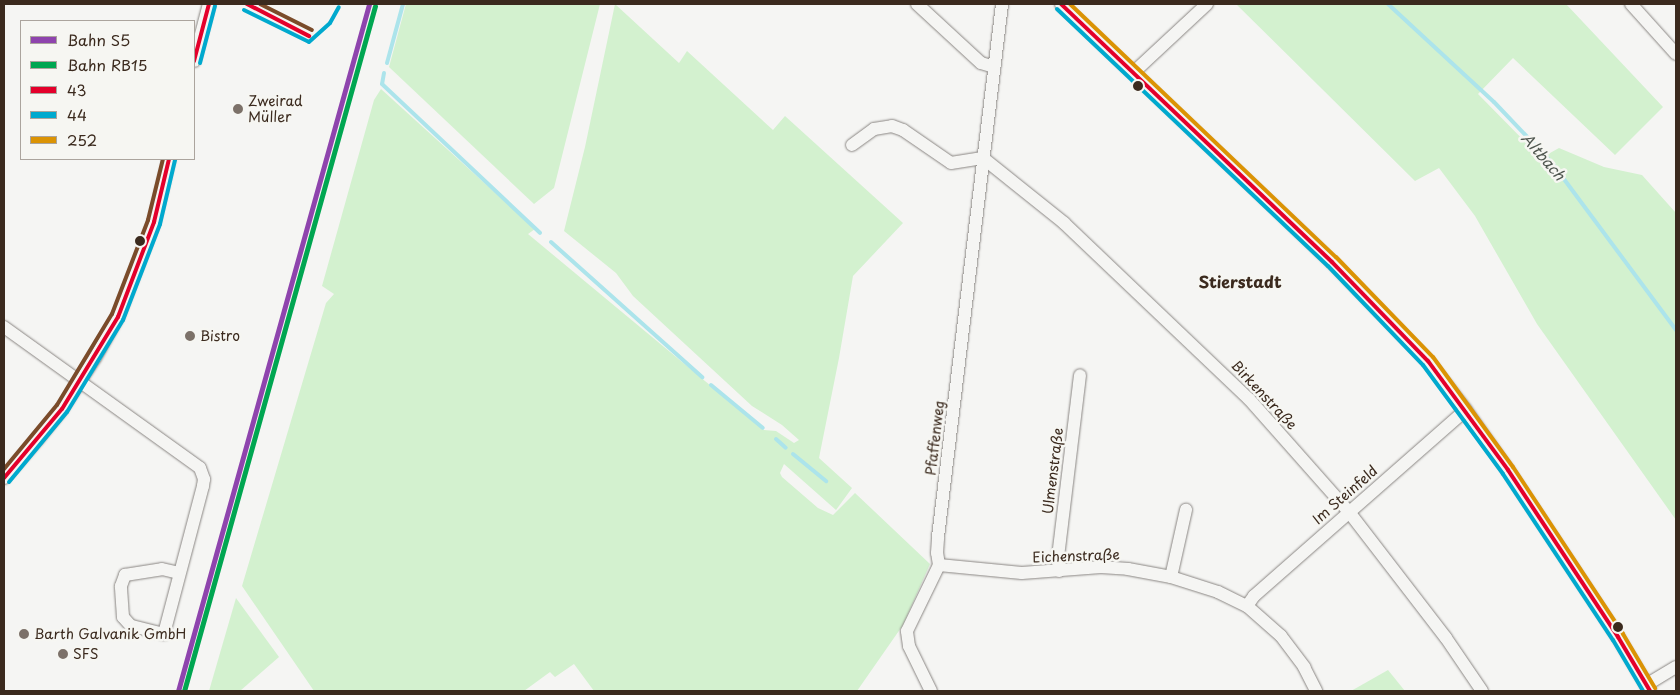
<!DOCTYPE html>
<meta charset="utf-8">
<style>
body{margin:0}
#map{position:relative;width:1680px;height:695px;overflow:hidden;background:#f5f5f3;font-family:"Playpen Sans",sans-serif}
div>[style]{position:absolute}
.green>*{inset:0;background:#d3f1cf}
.stream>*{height:4px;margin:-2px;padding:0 2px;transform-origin:2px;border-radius:2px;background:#ace4eb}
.roads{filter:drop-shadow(0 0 1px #8a8683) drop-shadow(0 0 1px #8a8683)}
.minor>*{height:12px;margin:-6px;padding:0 6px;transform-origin:6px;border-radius:6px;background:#f5f5f3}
.bus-1>*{height:4px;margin:-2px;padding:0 2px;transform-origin:2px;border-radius:2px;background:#e4002b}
.bus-2>*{height:4px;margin:-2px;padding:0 2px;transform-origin:2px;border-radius:2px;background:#00a9ce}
.bus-3>*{height:4px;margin:-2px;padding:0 2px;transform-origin:2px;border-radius:2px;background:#db9304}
.bus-4>*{height:4px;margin:-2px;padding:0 2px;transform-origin:2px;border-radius:2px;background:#7a4b2a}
.rail-1>*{height:5px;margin:-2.5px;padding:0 2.5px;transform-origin:2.5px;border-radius:2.5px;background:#8e44ad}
.rail-2>*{height:5px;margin:-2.5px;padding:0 2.5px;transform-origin:2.5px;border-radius:2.5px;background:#00a651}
.dots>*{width:14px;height:14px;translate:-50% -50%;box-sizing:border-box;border:2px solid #f6f6f2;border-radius:50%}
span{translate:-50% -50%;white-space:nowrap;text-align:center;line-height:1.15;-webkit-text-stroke:5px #f6f6f2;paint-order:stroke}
.poi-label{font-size:14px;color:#3b2a1e}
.left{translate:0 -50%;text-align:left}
.street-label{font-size:14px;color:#3b2a1e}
.water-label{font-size:15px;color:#505750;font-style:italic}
.quarter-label{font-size:16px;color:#3b2a1e;font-weight:700}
.frame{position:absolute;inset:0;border:5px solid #3b2a1e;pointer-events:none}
.legend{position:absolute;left:20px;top:20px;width:175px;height:140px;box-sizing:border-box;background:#f6f6f2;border:1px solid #aba49d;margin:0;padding:6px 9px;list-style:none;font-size:15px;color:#3b2a1e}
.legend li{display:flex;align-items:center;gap:10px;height:25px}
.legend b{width:25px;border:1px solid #aba49d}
</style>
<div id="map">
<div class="green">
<i style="clip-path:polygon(406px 4px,600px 4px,554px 188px,534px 204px,389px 67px)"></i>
<i style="clip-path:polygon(615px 4px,679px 63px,687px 51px,773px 130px,785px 116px,903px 223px,853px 276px,839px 358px,819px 458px,852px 488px,836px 510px,784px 464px,780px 473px,782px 477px,818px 508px,833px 515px,855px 493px,930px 564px,919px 589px,903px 625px,857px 691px,594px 691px,574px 664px,555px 677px,550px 672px,524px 691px,314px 691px,242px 586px,326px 303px,334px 294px,322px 286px,374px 100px,381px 89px,535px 229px,528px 234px,764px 430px,776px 431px,794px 443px,799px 440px,782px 425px,752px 406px,633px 296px,616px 273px,564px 231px,585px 147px)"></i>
<i style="clip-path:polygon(1236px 4px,1566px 4px,1663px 107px,1615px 155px,1513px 58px,1478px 94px,1541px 158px,1559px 148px,1604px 167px,1642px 175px,1676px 213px,1676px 520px,1537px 324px,1475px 216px,1439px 168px,1415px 181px)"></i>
<i style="clip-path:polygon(236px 598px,279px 657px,240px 691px,209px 691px)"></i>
<i style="clip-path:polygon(1388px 670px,1405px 691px,1351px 691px)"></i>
</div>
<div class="stream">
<i style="left:1388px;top:4px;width:144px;rotate:42.8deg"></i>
<i style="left:1494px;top:102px;width:84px;rotate:46.4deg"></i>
<i style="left:1552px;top:163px;width:208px;rotate:53.4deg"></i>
<i style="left:387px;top:63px;width:61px;rotate:-74.8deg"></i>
<i style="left:384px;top:73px;width:11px;rotate:100deg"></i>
<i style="left:382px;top:84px;width:217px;rotate:43.3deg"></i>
<i style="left:551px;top:242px;width:203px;rotate:41.8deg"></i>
<i style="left:711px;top:385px;width:67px;rotate:39.6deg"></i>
<i style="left:776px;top:439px;width:13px;rotate:42deg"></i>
<i style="left:793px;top:454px;width:43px;rotate:39.3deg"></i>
</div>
<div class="roads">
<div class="minor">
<i style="left:917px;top:4px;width:87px;rotate:42.7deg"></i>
<i style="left:981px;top:63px;width:14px;rotate:17deg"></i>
<i style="left:1061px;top:4px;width:374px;rotate:43.6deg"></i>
<i style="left:1332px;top:262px;width:138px;rotate:45.9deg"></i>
<i style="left:1428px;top:361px;width:62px;rotate:52.2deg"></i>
<i style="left:1466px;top:410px;width:73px;rotate:55deg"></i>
<i style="left:1508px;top:470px;width:200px;rotate:56.6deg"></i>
<i style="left:1618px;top:637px;width:63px;rotate:59.3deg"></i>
<i style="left:1631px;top:4px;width:67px;rotate:48deg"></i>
<i style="left:194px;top:61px;width:59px;rotate:-75.3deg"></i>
<i style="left:1134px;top:72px;width:100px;rotate:-43deg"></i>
<i style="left:852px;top:145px;width:27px;rotate:-36deg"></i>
<i style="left:874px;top:129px;width:18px;rotate:-9deg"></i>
<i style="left:892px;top:126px;width:12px;rotate:20deg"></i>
<i style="left:903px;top:130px;width:58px;rotate:34.5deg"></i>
<i style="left:951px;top:163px;width:32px;rotate:-9deg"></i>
<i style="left:983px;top:158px;width:104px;rotate:38.7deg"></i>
<i style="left:1064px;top:223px;width:255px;rotate:43.6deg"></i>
<i style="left:1249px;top:399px;width:151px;rotate:48.5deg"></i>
<i style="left:1349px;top:512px;width:159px;rotate:52.4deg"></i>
<i style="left:1446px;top:638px;width:64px;rotate:55.8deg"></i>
<i style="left:4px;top:327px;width:241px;rotate:35.7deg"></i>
<i style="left:200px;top:468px;width:12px;rotate:70deg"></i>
<i style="left:204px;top:479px;width:7px;rotate:98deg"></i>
<i style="left:203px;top:486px;width:153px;rotate:104.8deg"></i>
<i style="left:164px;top:634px;width:34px;rotate:-166deg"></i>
<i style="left:131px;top:626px;width:12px;rotate:-132deg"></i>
<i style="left:123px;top:617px;width:31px;rotate:-94deg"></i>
<i style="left:121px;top:586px;width:12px;rotate:-70deg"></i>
<i style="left:125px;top:575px;width:37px;rotate:-9deg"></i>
<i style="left:162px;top:569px;width:17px;rotate:13deg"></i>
<i style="left:4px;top:478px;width:52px;rotate:-48.9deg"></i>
<i style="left:38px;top:439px;width:38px;rotate:-51deg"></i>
<i style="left:62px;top:409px;width:61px;rotate:-57.1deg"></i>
<i style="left:95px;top:358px;width:47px;rotate:-60.7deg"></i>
<i style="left:118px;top:317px;width:102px;rotate:-69.2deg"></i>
<i style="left:154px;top:222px;width:65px;rotate:-76.6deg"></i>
<i style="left:939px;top:565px;width:83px;rotate:5.5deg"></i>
<i style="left:1022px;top:573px;width:79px;rotate:-4.3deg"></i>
<i style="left:1101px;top:567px;width:27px;rotate:4deg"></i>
<i style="left:1128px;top:569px;width:44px;rotate:10.5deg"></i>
<i style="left:1171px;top:577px;width:49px;rotate:17.7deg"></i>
<i style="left:1218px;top:592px;width:32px;rotate:26deg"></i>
<i style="left:1247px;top:606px;width:45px;rotate:41.4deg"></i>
<i style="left:1281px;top:636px;width:39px;rotate:53deg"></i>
<i style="left:1304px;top:667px;width:27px;rotate:63deg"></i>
<i style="left:1059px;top:571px;width:14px;rotate:-94deg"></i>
<i style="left:1058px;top:557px;width:183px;rotate:-83.1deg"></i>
<i style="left:1171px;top:577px;width:69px;rotate:-77.4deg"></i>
<i style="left:1247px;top:606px;width:12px;rotate:-55deg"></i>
<i style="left:1254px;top:596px;width:282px;rotate:-41.3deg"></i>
<i style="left:1646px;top:685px;width:35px;rotate:-31deg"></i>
<i style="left:931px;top:691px;width:50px;rotate:-116.1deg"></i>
<i style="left:909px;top:646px;width:15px;rotate:-98deg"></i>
<i style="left:907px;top:631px;width:73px;rotate:-64.1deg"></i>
<i style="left:939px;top:565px;width:12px;rotate:-99deg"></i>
<i style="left:937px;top:553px;width:16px;rotate:-86deg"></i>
<i style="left:938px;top:537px;width:537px;rotate:-83.15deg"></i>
</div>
</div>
<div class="bus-1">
<i style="left:247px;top:4px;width:70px;rotate:27.3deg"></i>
<i style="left:1061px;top:4px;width:374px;rotate:43.6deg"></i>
<i style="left:1332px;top:262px;width:138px;rotate:45.9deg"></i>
<i style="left:1428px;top:361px;width:135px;rotate:53.7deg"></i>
<i style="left:1508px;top:470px;width:200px;rotate:56.6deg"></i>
<i style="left:1618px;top:637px;width:63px;rotate:59.3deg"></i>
<i style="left:194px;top:61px;width:59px;rotate:-75.3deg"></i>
<i style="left:4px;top:478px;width:90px;rotate:-50deg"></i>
<i style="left:62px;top:409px;width:108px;rotate:-58.7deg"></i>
<i style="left:118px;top:317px;width:102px;rotate:-69.2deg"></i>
<i style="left:154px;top:222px;width:65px;rotate:-76.6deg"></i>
</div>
<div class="bus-2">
<i style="left:1057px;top:9px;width:373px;rotate:43.5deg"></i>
<i style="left:1328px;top:266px;width:137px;rotate:46.2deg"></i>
<i style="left:1423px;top:365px;width:135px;rotate:53.7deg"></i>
<i style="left:1503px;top:474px;width:199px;rotate:56.5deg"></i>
<i style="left:1613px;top:640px;width:59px;rotate:59.5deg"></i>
<i style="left:244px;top:10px;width:72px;rotate:26.2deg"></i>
<i style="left:309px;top:42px;width:28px;rotate:-42deg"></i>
<i style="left:330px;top:23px;width:18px;rotate:-61deg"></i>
<i style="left:200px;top:63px;width:59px;rotate:-75.3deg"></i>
<i style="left:9px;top:482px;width:91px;rotate:-50.4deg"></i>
<i style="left:67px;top:412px;width:108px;rotate:-58.7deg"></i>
<i style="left:123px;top:320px;width:103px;rotate:-68.9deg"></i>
<i style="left:160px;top:224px;width:66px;rotate:-76.8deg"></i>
</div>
<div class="bus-3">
<i style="left:1070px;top:4px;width:367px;rotate:43.6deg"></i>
<i style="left:1336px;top:257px;width:139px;rotate:45.9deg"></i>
<i style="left:1433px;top:357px;width:136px;rotate:54deg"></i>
<i style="left:1513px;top:467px;width:200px;rotate:56.6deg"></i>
<i style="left:1623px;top:634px;width:63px;rotate:59.3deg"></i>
</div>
<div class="bus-4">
<i style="left:260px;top:4px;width:58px;rotate:26.6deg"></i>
<i style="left:4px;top:469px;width:83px;rotate:-50.4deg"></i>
<i style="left:57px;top:405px;width:106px;rotate:-58.9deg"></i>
<i style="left:112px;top:314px;width:101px;rotate:-69deg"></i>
<i style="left:148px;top:220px;width:63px;rotate:-76.2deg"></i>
</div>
<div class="rail-1">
<i style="left:178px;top:691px;width:713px;rotate:-74.46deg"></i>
</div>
<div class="rail-2">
<i style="left:184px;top:691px;width:711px;rotate:-74.42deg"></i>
</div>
<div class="dots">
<i style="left:1138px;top:86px;background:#3b2a1e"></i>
<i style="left:238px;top:109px;background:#7c7169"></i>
<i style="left:140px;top:241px;background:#3b2a1e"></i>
<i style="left:190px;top:336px;background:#7c7169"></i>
<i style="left:1618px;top:627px;background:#3b2a1e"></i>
<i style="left:24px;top:634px;background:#7c7169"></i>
<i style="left:63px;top:654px;background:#7c7169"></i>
</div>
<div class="poi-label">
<span class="left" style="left:248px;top:109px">Zweirad<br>Müller</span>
<span class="left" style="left:200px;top:336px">Bistro</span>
<span class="left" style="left:34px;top:634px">Barth Galvanik GmbH</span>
<span class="left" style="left:73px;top:654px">SFS</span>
</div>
<div class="street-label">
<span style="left:1264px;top:395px;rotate:47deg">Birkenstraße</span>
<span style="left:935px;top:438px;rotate:-83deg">Pfaffenweg</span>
<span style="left:1053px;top:471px;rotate:-83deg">Ulmenstraße</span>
<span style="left:1345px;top:495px;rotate:-41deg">Im Steinfeld</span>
<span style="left:1076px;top:556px;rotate:-2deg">Eichenstraße</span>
</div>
<div class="water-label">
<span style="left:1544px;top:156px;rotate:49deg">Altbach</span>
</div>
<div class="quarter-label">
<span style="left:1240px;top:281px">Stierstadt</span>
</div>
<div class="frame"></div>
<ul class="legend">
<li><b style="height:6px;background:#8e44ad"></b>Bahn S5</li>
<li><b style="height:6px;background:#00a651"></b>Bahn RB15</li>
<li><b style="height:6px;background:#e4002b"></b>43</li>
<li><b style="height:6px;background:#00a9ce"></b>44</li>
<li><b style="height:6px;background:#db9304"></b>252</li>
</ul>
</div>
